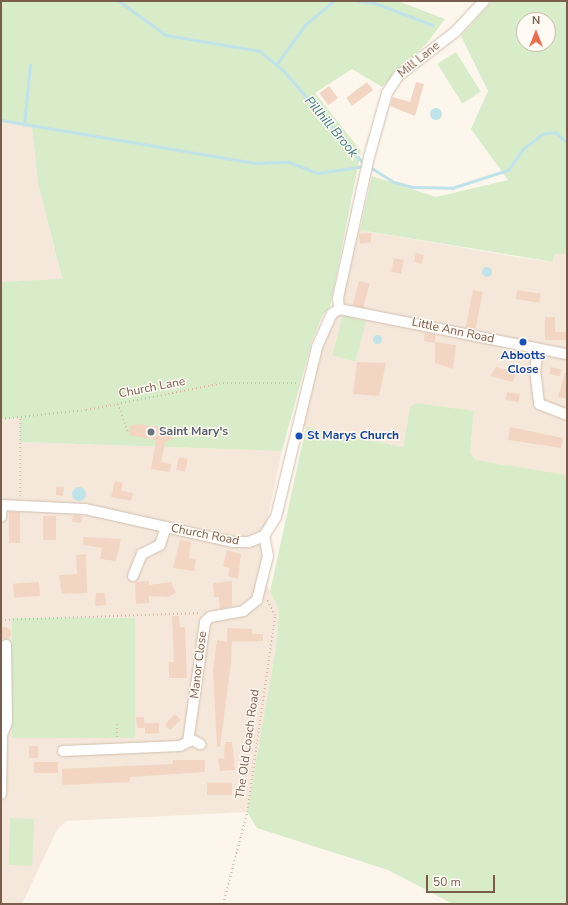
<!DOCTYPE html>
<style>
body{margin:0}
#map{position:relative;width:568px;height:905px;overflow:hidden;background:#fdf6ec;font-family:"Nunito Sans",sans-serif}
div>[style]{position:absolute}
.residential>*{inset:0;background:#f5e8da}
.green>*{inset:0;background:#d8ecc9;transform-origin:0 0}
.water>*{inset:0;background:#bfe3e8}
.round{border-radius:50%}
.stream>*{height:2.5px;margin:-1.25px;padding:0 1.25px;transform-origin:1.25px;border-radius:1.25px;background:#bfe3e8}
.building>*{inset:0;background:#f3d5c3;transform-origin:0 0}
.path>*{height:1.5px;margin-top:-0.75px;transform-origin:0;background:repeating-linear-gradient(90deg,#d9b8a5 0 1px,transparent 0 4px)}
.roads{filter:drop-shadow(0 0 1px #d1beb0) drop-shadow(0 0 1px #d1beb0)}
.street>*{height:10px;margin:-5px;padding:0 5px;transform-origin:5px;border-radius:5px;background:#fff}
.dots>*{width:11px;height:11px;translate:-50% -50%;box-sizing:border-box;border:2px solid #fffaf3;border-radius:50%}
span{translate:-50% -50%;white-space:nowrap;text-align:center;line-height:1.15;-webkit-text-stroke:3px #fffaf3;paint-order:stroke}
.street-label{font-size:12px;color:#7a5c4d}
.transit-label{font-size:12px;color:#164399;font-weight:700}
.left{translate:0 -50%;text-align:left}
.worship-label{font-size:12px;color:#5b616d;font-weight:700}
.water-label{font-size:13px;color:#437c86;font-style:italic}
.frame{position:absolute;inset:0;border:2px solid #7a5c4d;pointer-events:none}
.north{position:absolute;left:516px;top:12px;width:40px;height:40px;box-sizing:border-box;background:#fffaf3;border:1px solid #cabbb1;border-radius:50%;rotate:0deg;font-size:11px;font-weight:700;line-height:16px;text-align:center;color:#7a5c4d}
.north::after{content:'';display:block;margin:auto;width:14px;height:18px;background:#e76f51;clip-path:polygon(50% 0,100% 100%,50% 72%,0 100%)}
.scale{position:absolute;left:426px;top:875px;width:69px;height:18px;box-sizing:border-box;border:2px solid #7a5c4d;border-top:0;padding-left:5px;font-size:12px;line-height:14px;white-space:nowrap;color:#7a5c4d;-webkit-text-stroke:3px #fffaf3;paint-order:stroke}
</style>
<div id="map">
<div class="residential">
<i style="clip-path:polygon(1px 120px,32px 127px,38px 183px,62px 280px,1px 282px)"></i>
<i style="clip-path:polygon(355px 229px,522px 258px,553px 262px,554px 254px,567px 254px,567px 527px,563px 502px,565px 475px,476px 460px,470px 453px,474px 411px,410px 407px,403px 447px,297px 426px)"></i>
<i style="clip-path:polygon(20px 418px,20px 442px,282px 451px,264px 536px,264px 579px,279px 610px,276px 647px,247px 812px,66px 821px,57px 830px,22px 904px,1px 904px,1px 419px)"></i>
</div>
<div class="green">
<i style="clip-path:polygon(1px 1px,398px 1px,445px 19px,427px 43px,382px 87px,352px 69px,315px 93px,361px 151px,330px 307px,323px 315px,312px 341px,282px 451px,20px 442px,20px 418px,1px 419px,1px 282px,62px 279px,38px 183px,32px 128px,1px 120px)"></i>
<i style="clip-path:polygon(evenodd,492px 1px,567px 1px,567px 254px,554px 254px,553px 262px,360px 230px,372px 176px,436px 197px,508px 180px,471px 129px,488px 91px,461px 36px,492px 1px,524px 20px,548px 20px,548px 44px,524px 44px,524px 20px)"></i>
<i style="left:456px;top:52px;width:47px;height:22px;rotate:58deg"></i>
<i style="left:343px;top:315px;width:24px;height:42px;rotate:15deg"></i>
<i style="clip-path:polygon(416px 403px,474px 411px,470px 453px,476px 460px,566px 475px,567px 904px,453px 904px,388px 870px,257px 828px,247px 812px,276px 647px,279px 610px,270px 592px,306px 427px,403px 447px,410px 407px)"></i>
<i style="left:135px;top:618px;width:120px;height:123px;rotate:90deg"></i>
<i style="left:10px;top:818px;width:24px;height:47px;rotate:2deg"></i>
</div>
<div class="water">
<i class="round" style="left:430px;top:108px;width:12px;height:12px"></i>
<i class="round" style="left:482px;top:267px;width:10px;height:10px"></i>
<i class="round" style="left:372.5px;top:334.5px;width:9px;height:9px"></i>
<i class="round" style="left:72px;top:487px;width:14px;height:14px"></i>
</div>
<div class="stream">
<i style="left:119px;top:1px;width:58px;rotate:35.9deg"></i>
<i style="left:166px;top:35px;width:95px;rotate:9.7deg"></i>
<i style="left:260px;top:51px;width:33px;rotate:40deg"></i>
<i style="left:285px;top:72px;width:121px;rotate:49.3deg"></i>
<i style="left:358px;top:1px;width:17px;rotate:7deg"></i>
<i style="left:375px;top:3px;width:62px;rotate:20.8deg"></i>
<i style="left:276px;top:65px;width:49px;rotate:-54.1deg"></i>
<i style="left:305px;top:25px;width:38px;rotate:-40deg"></i>
<i style="left:1px;top:120px;width:258px;rotate:9.6deg"></i>
<i style="left:255px;top:163px;width:34px;rotate:-2deg"></i>
<i style="left:289px;top:162px;width:31px;rotate:21deg"></i>
<i style="left:318px;top:173px;width:48px;rotate:-8.5deg"></i>
<i style="left:24px;top:125px;width:60px;rotate:-84.3deg"></i>
<i style="left:370px;top:167px;width:28px;rotate:32deg"></i>
<i style="left:394px;top:182px;width:20px;rotate:15deg"></i>
<i style="left:413px;top:187px;width:39px;rotate:1deg"></i>
<i style="left:452px;top:188px;width:59px;rotate:-17.8deg"></i>
<i style="left:508px;top:170px;width:26px;rotate:-54deg"></i>
<i style="left:523px;top:149px;width:24px;rotate:-38deg"></i>
<i style="left:542px;top:134px;width:13px;rotate:-9deg"></i>
<i style="left:555px;top:132px;width:16px;rotate:40deg"></i>
</div>
<div class="building">
<i style="left:367px;top:82px;width:10px;height:26px;rotate:53deg"></i>
<i style="clip-path:polygon(416px 82px,424px 84px,415px 116px,390px 106px,393px 97px,410px 102px)"></i>
<i style="left:329px;top:86px;width:15px;height:12px;rotate:53deg"></i>
<i style="clip-path:polygon(371px 233px,371px 242px,360px 244px,359px 234px)"></i>
<i style="left:416px;top:253px;width:8px;height:9px;rotate:14deg"></i>
<i style="left:394px;top:258px;width:10px;height:14px;rotate:11deg"></i>
<i style="left:359px;top:281px;width:11px;height:25px;rotate:15deg"></i>
<i style="left:473px;top:290px;width:10px;height:38px;rotate:11deg"></i>
<i style="left:517px;top:290px;width:24px;height:9px;rotate:9deg"></i>
<i style="clip-path:polygon(545px 317px,555px 317px,555px 332px,567px 332px,567px 340px,545px 340px)"></i>
<i style="left:425px;top:333px;width:11px;height:8px;rotate:10deg"></i>
<i style="clip-path:polygon(435px 342px,456px 345px,453px 369px,435px 363px)"></i>
<i style="clip-path:polygon(357px 362px,386px 363px,379px 396px,353px 394px)"></i>
<i style="clip-path:polygon(496px 367px,516px 372px,513px 382px,490px 376px)"></i>
<i style="left:551px;top:367px;width:11px;height:7px;rotate:15deg"></i>
<i style="clip-path:polygon(565px 373px,567px 373px,567px 399px,558px 397px)"></i>
<i style="left:507px;top:392px;width:13px;height:8px;rotate:9deg"></i>
<i style="clip-path:polygon(138px 424px,174px 429px,173px 439px,165px 442px,161px 462px,171px 464px,170px 472px,151px 469px,156px 440px,129px 435px,130px 426px)"></i>
<i style="clip-path:polygon(510px 427px,563px 438px,561px 448px,508px 440px)"></i>
<i style="left:179px;top:457px;width:9px;height:13px;rotate:13deg"></i>
<i style="clip-path:polygon(115px 481px,123px 483px,121px 491px,133px 493px,131px 501px,111px 497px)"></i>
<i style="clip-path:polygon(56px 487px,64px 487px,63px 496px,56px 495px)"></i>
<i style="left:9px;top:512px;width:11px;height:31px"></i>
<i style="left:73px;top:515px;width:9px;height:7px;rotate:6deg"></i>
<i style="left:43px;top:516px;width:13px;height:24px"></i>
<i style="clip-path:polygon(83px 537px,121px 539px,116px 561px,100px 559px,102px 548px,83px 545px)"></i>
<i style="clip-path:polygon(180px 540px,191px 542px,189px 558px,196px 559px,194px 571px,173px 568px)"></i>
<i style="clip-path:polygon(227px 550px,241px 554px,238px 579px,228px 576px,230px 568px,223px 566px)"></i>
<i style="clip-path:polygon(86px 554px,87px 593px,62px 594px,59px 575px,77px 574px,76px 555px)"></i>
<i style="clip-path:polygon(149px 581px,149px 585px,171px 582px,176px 593px,168px 597px,149px 596px,149px 603px,136px 604px,135px 582px)"></i>
<i style="clip-path:polygon(232px 581px,232px 606px,220px 609px,219px 597px,214px 597px,213px 583px)"></i>
<i style="left:39px;top:582px;width:14px;height:26px;rotate:86deg"></i>
<i style="clip-path:polygon(96px 593px,105px 593px,106px 605px,95px 606px)"></i>
<i style="clip-path:polygon(172px 616px,179px 616px,180px 627px,185px 627px,187px 678px,169px 678px,169px 662px,174px 662px)"></i>
<i class="round" style="left:-1px;top:627px;width:12px;height:12px"></i>
<i style="clip-path:polygon(227px 628px,252px 629px,252px 634px,263px 634px,263px 641px,227px 642px,232px 642px,231px 663px,220px 747px,217px 747px,213px 670px,217px 640px,227px 642px)"></i>
<i style="left:175px;top:714px;width:8px;height:15px;rotate:45deg"></i>
<i style="clip-path:polygon(136px 717px,144px 717px,145px 727px,145px 723px,159px 723px,159px 733px,145px 734px,145px 728px,137px 728px)"></i>
<i style="clip-path:polygon(225px 742px,232px 742px,235px 770px,220px 771px,218px 759px,224px 758px)"></i>
<i style="left:29px;top:746px;width:9px;height:12px"></i>
<i style="clip-path:polygon(173px 760px,205px 760px,205px 772px,130px 777px,130px 782px,63px 785px,62px 781px,62px 769px,173px 764px)"></i>
<i style="left:58px;top:762px;width:11px;height:24px;rotate:90deg"></i>
<i style="left:232px;top:783px;width:12px;height:25px;rotate:90deg"></i>
</div>
<div class="path">
<i style="left:118px;top:404px;width:29px;rotate:70deg"></i>
<i style="left:1px;top:419px;width:85px;rotate:-6deg"></i>
<i style="left:86px;top:410px;width:140px;rotate:-11.1deg"></i>
<i style="left:223px;top:383px;width:75px"></i>
<i style="left:20px;top:496px;width:78px;rotate:-90deg"></i>
<i style="left:1px;top:620px;width:200px;rotate:-2deg"></i>
<i style="left:117px;top:724px;width:15px;rotate:90deg"></i>
<i style="left:223px;top:904px;width:95px;rotate:-75.4deg"></i>
<i style="left:247px;top:812px;width:198px;rotate:-81.9deg"></i>
<i style="left:275px;top:616px;width:18px;rotate:-117deg"></i>
</div>
<div class="roads">
<div class="street">
<i style="left:339px;top:309px;width:11px;rotate:-95deg"></i>
<i style="left:338px;top:298px;width:144px;rotate:-77.6deg"></i>
<i style="left:369px;top:157px;width:66px;rotate:-74.3deg"></i>
<i style="left:387px;top:93px;width:20px;rotate:-57deg"></i>
<i style="left:398px;top:76px;width:72px;rotate:-37.7deg"></i>
<i style="left:455px;top:32px;width:42px;rotate:-46.9deg"></i>
<i style="left:339px;top:309px;width:232px;rotate:11.2deg"></i>
<i style="left:538px;top:349px;width:21px;rotate:98deg"></i>
<i style="left:535px;top:370px;width:34px;rotate:83deg"></i>
<i style="left:539px;top:404px;width:30px;rotate:21deg"></i>
<i style="left:1px;top:505px;width:84px;rotate:2.7deg"></i>
<i style="left:85px;top:509px;width:152px;rotate:12.6deg"></i>
<i style="left:233px;top:542px;width:16px"></i>
<i style="left:249px;top:542px;width:16px;rotate:-22deg"></i>
<i style="left:264px;top:536px;width:22px;rotate:-58deg"></i>
<i style="left:276px;top:517px;width:175px;rotate:-76.4deg"></i>
<i style="left:317px;top:347px;width:36px;rotate:-66deg"></i>
<i style="left:332px;top:314px;width:9px;rotate:-36deg"></i>
<i style="left:1px;top:517px;width:12px;rotate:-85deg"></i>
<i style="left:133px;top:576px;width:24px;rotate:-68deg"></i>
<i style="left:142px;top:554px;width:20px;rotate:-27deg"></i>
<i style="left:160px;top:545px;width:19px;rotate:-72deg"></i>
<i style="left:189px;top:738px;width:13px;rotate:29deg"></i>
<i style="left:63px;top:751px;width:117px;rotate:-2.4deg"></i>
<i style="left:180px;top:746px;width:9px;rotate:-27deg"></i>
<i style="left:188px;top:742px;width:121px;rotate:-81.9deg"></i>
<i style="left:205px;top:622px;width:7px;rotate:-45deg"></i>
<i style="left:210px;top:617px;width:34px;rotate:-10deg"></i>
<i style="left:243px;top:611px;width:18px;rotate:-38deg"></i>
<i style="left:257px;top:600px;width:45px;rotate:-76deg"></i>
<i style="left:268px;top:556px;width:20px;rotate:-101deg"></i>
<i style="left:1px;top:794px;width:59px;rotate:-89deg"></i>
<i style="left:2px;top:735px;width:14px;rotate:-69deg"></i>
<i style="left:7px;top:722px;width:77px;rotate:-90.7deg"></i>
</div>
</div>
<div class="dots">
<i style="left:523px;top:342px;background:#1a4fb4"></i>
<i style="left:151px;top:432px;background:#6b7280"></i>
<i style="left:299px;top:436px;background:#1a4fb4"></i>
</div>
<div class="street-label">
<span style="left:419px;top:60px;rotate:-39deg">Mill Lane</span>
<span style="left:453px;top:331px;rotate:12deg">Little Ann Road</span>
<span style="left:152px;top:388px;rotate:-11deg">Church Lane</span>
<span style="left:205px;top:535px;rotate:11deg">Church Road</span>
<span style="left:199px;top:665px;rotate:-83deg">Manor Close</span>
<span style="left:248px;top:744px;rotate:-82deg">The Old Coach Road</span>
</div>
<div class="transit-label">
<span style="left:523px;top:363px">Abbotts<br>Close</span>
<span class="left" style="left:307px;top:436px">St Marys Church</span>
</div>
<div class="worship-label">
<span class="left" style="left:159px;top:432px">Saint Mary's</span>
</div>
<div class="water-label">
<span style="left:331px;top:127px;rotate:50deg">Pillhill Brook</span>
</div>
<div class="frame"></div>
<div class="north">N</div>
<div class="scale">50 m</div>
</div>
